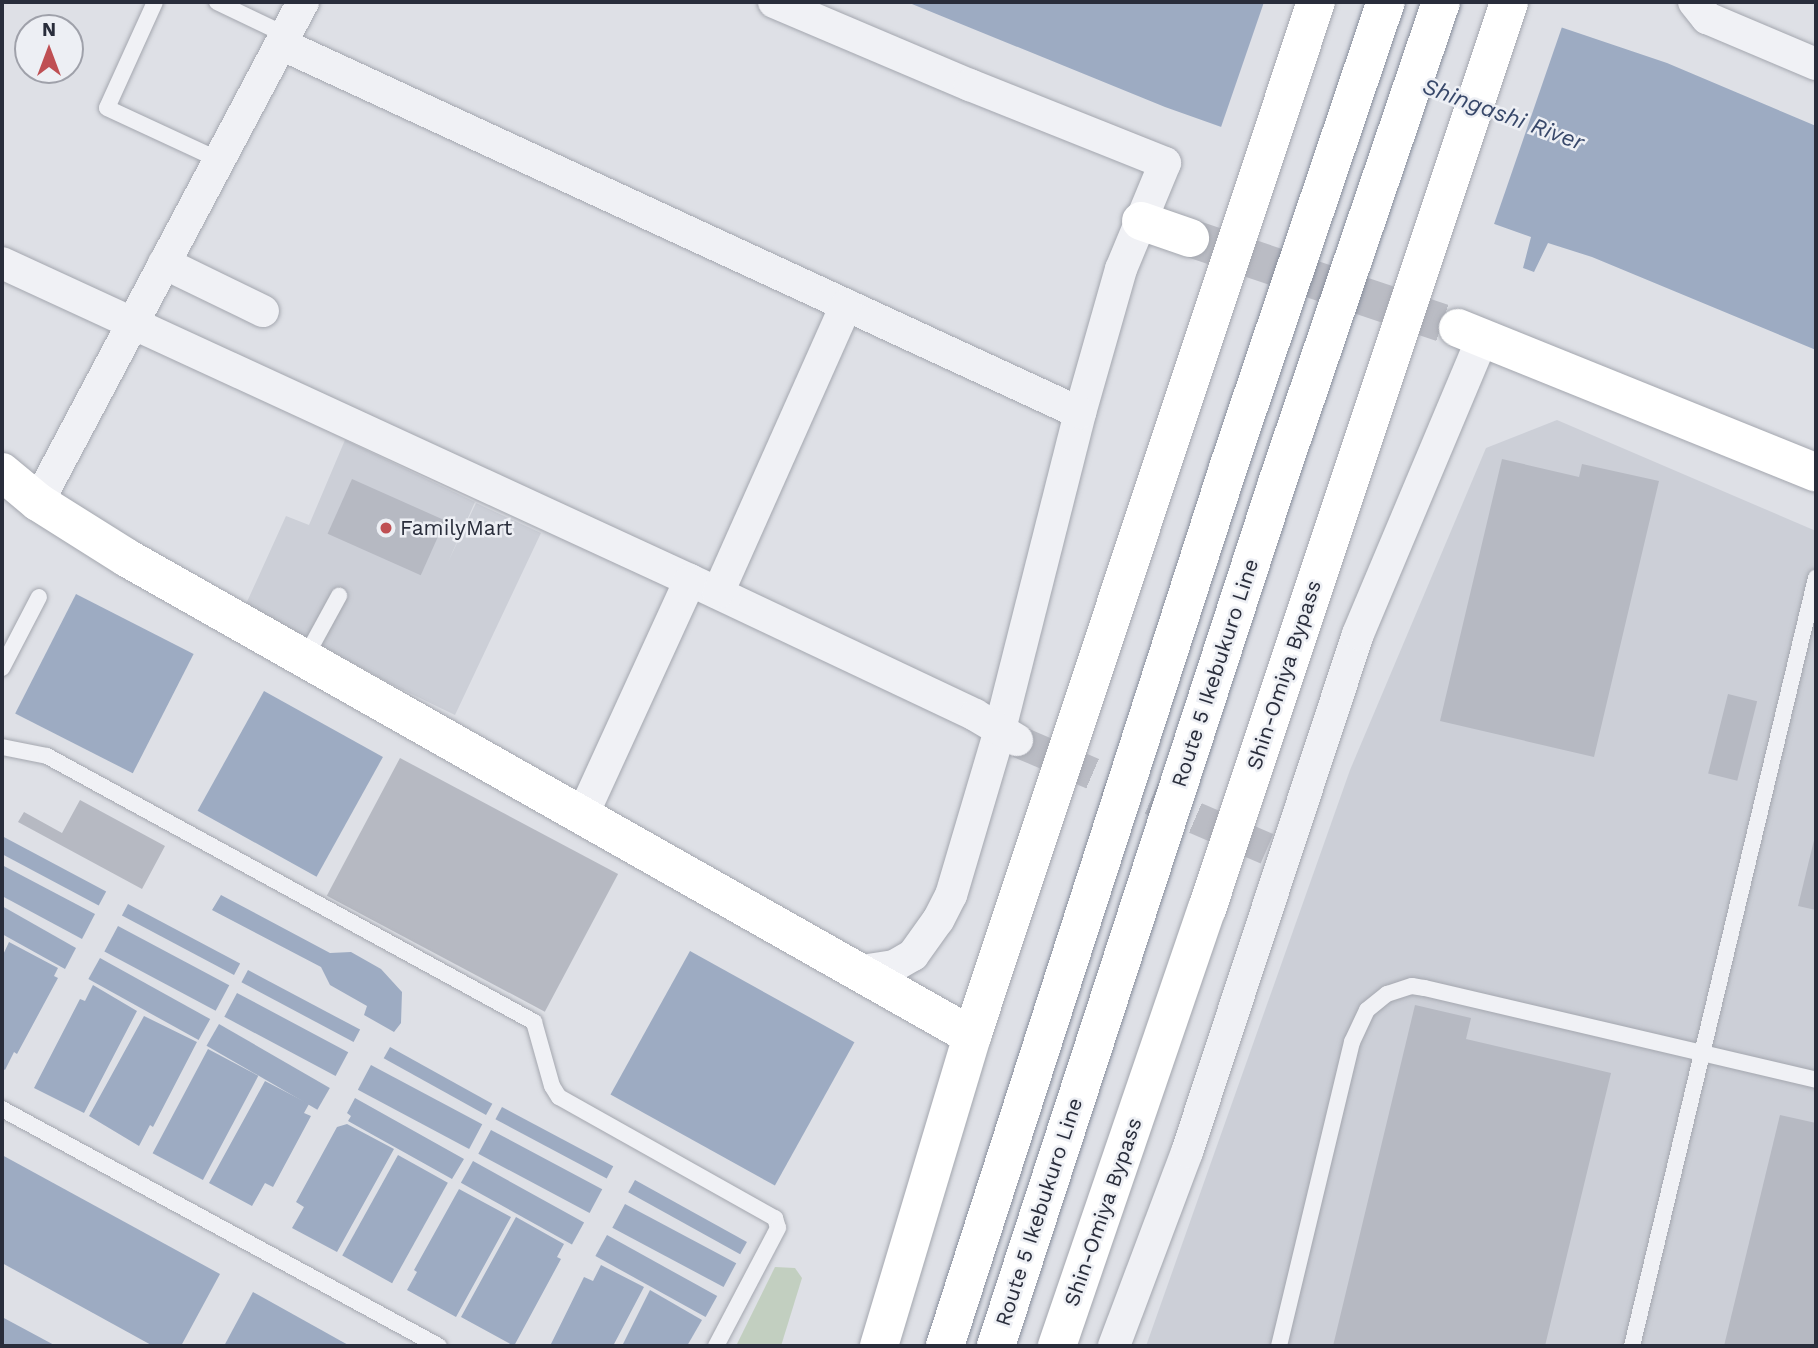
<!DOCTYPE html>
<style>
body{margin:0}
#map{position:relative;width:1818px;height:1348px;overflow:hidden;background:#dee0e6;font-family:"Work Sans",sans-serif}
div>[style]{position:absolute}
.built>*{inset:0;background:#cccfd7}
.green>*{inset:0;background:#c2cfc0}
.water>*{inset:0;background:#9dabc2;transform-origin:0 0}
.pier>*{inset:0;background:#dee0e6}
.building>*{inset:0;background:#b6b9c2;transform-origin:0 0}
.street-tunnel>*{height:32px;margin-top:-16px;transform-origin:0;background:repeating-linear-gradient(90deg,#babcc4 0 32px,transparent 0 48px)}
.secondary-tunnel>*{height:38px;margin-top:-19px;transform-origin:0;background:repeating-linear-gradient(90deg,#babcc4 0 38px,transparent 0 57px)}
.roads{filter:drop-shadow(0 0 2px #a4a7af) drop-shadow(0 0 2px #a4a7af)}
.lane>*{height:16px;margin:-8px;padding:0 8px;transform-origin:8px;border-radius:8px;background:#f0f1f5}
.street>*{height:32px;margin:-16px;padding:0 16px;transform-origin:16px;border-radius:16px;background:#f0f1f5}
.secondary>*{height:38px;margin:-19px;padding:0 19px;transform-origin:19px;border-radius:19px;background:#fff}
.highway>*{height:38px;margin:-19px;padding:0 19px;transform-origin:19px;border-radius:19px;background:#fff}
.bridges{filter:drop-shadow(0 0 2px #878d9b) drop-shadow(0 0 2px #878d9b)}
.highway-bridge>*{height:38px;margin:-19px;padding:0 19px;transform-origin:19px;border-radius:19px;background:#fff}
.dots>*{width:19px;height:19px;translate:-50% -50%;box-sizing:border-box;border:4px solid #edeff4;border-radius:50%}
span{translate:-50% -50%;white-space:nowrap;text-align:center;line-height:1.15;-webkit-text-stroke:5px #edeff4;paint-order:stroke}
.poi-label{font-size:21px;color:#292d3b}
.left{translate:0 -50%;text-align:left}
.street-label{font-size:21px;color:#292d3b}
.water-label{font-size:23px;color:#38486a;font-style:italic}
.frame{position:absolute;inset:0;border:4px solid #292d3b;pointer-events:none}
.north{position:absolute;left:14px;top:14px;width:70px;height:70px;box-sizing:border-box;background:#edeff4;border:2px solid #9fa1aa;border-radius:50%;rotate:0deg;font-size:19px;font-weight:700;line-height:28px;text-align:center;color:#292d3b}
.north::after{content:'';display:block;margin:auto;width:24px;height:32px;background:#bf4f53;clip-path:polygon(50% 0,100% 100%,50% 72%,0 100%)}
</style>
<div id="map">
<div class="built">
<i style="clip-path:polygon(1557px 420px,1816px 531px,1816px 1346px,1146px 1346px,1350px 770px,1486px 448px)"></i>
<i style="clip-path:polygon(345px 440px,475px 502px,448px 562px,476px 503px,541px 533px,455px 715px,391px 684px,246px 604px,286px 516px,309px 525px)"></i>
</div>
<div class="green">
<i style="clip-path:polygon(775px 1267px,795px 1268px,802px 1278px,781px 1346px,736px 1346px)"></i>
</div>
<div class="water">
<i style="clip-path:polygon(907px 2px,1486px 2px,1667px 63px,1816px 126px,1816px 350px,1592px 257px,1548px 243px,1534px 272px,1523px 268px,1531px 237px,1165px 107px)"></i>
<i style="left:76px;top:594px;width:132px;height:134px;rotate:27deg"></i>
<i style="left:264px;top:691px;width:136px;height:137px;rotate:29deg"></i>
<i style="left:2px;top:836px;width:118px;height:16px;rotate:28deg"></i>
<i style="clip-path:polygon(2px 865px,95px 914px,82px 939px,2px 896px)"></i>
<i style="clip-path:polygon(221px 895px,330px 953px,351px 952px,381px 969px,402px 992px,401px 1023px,394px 1032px,364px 1015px,367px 1006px,330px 985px,321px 967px,212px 910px)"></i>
<i style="left:128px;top:904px;width:127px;height:13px;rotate:28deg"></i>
<i style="clip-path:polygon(2px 906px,76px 948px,65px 969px,2px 934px)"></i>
<i style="left:118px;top:926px;width:126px;height:29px;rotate:28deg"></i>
<i style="clip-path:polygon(9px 942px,58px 968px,54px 976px,58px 978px,17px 1054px,14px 1052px,5px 1070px,2px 1068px,2px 957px)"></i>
<i style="left:690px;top:951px;width:188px;height:164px;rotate:29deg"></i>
<i style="left:100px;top:958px;width:126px;height:24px;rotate:29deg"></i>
<i style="left:248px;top:970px;width:127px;height:14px;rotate:28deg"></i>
<i style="clip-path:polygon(93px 985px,137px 1011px,84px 1113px,34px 1088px,80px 999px,85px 1001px)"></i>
<i style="left:237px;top:993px;width:126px;height:27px;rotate:28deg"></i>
<i style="clip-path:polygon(144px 1016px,197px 1042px,153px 1127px,150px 1125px,139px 1146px,89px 1116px)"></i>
<i style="left:219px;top:1024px;width:128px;height:25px;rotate:30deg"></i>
<i style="left:390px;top:1047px;width:117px;height:13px;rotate:29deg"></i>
<i style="left:208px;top:1049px;width:57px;height:118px;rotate:28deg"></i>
<i style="left:371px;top:1065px;width:126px;height:28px;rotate:28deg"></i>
<i style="clip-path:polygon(265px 1081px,309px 1104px,304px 1113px,311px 1116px,273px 1187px,265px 1183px,252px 1206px,209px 1183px)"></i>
<i style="clip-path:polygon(355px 1098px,464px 1159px,452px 1179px,348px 1121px,351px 1116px,347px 1113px)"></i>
<i style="left:502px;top:1107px;width:126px;height:14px;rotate:28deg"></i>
<i style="clip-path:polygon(347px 1124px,394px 1149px,337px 1252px,292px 1228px,304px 1207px,296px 1202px,337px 1127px)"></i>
<i style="left:491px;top:1130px;width:126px;height:27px;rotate:28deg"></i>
<i style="clip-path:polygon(2px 1155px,220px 1274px,181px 1346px,153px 1346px,2px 1263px)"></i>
<i style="left:398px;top:1155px;width:57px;height:115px;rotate:29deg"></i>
<i style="left:473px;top:1161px;width:127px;height:25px;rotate:29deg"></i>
<i style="left:635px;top:1180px;width:128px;height:14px;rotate:29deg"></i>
<i style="clip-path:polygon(459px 1189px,511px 1217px,456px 1317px,407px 1290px,417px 1272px,414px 1270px)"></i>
<i style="left:625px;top:1204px;width:126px;height:27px;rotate:28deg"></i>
<i style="clip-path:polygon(516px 1217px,564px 1244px,557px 1257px,561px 1259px,514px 1346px,461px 1317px)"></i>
<i style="left:607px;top:1235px;width:126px;height:24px;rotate:29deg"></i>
<i style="clip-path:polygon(601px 1265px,644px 1287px,613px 1346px,550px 1346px,584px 1277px,593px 1281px)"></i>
<i style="clip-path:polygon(650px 1290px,702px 1320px,687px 1346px,622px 1346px)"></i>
<i style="clip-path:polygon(253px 1292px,350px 1346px,224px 1346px)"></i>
<i style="clip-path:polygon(2px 1317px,56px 1346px,2px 1346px)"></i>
</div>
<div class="pier">
<i style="clip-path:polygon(1264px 2px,1497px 2px,1563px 24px,1493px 227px,1220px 130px)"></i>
</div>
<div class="building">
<i style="clip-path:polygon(1502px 459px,1579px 477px,1582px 464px,1659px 481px,1594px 757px,1440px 721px)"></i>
<i style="left:352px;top:479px;width:102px;height:60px;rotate:24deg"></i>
<i style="left:1728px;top:694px;width:30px;height:82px;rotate:14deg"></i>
<i style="left:400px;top:758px;width:247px;height:156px;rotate:28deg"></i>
<i style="clip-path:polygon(80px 800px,165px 846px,142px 889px,18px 822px,24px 812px,62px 833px)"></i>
<i style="clip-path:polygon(1816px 832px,1816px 910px,1798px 906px)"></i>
<i style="clip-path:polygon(1415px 1005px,1471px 1018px,1466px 1039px,1611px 1073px,1545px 1346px,1333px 1346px)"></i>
<i style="clip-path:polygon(1780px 1115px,1816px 1123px,1816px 1346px,1724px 1346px)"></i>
</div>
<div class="street-tunnel">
<i style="left:1019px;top:742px;width:270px;rotate:23.3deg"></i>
</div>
<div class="secondary-tunnel">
<i style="left:1190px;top:238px;width:283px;rotate:18.6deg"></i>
</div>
<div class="roads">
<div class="lane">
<i style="left:155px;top:2px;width:116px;rotate:114.4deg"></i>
<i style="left:107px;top:108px;width:123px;rotate:24.9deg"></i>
<i style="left:217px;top:2px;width:76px;rotate:25.6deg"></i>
<i style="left:305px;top:658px;width:71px;rotate:-61.3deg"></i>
<i style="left:2px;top:668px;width:80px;rotate:-62.5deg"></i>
<i style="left:2px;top:747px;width:46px;rotate:11.3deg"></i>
<i style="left:47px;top:756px;width:555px;rotate:28.64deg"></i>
<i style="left:534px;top:1022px;width:66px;rotate:74.3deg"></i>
<i style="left:552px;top:1086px;width:13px;rotate:58deg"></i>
<i style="left:559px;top:1097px;width:248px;rotate:29.3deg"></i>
<i style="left:775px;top:1218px;width:10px;rotate:73deg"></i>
<i style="left:778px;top:1228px;width:133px;rotate:117.7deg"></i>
<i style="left:2px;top:1109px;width:497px;rotate:28.5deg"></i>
<i style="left:1279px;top:1346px;width:313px;rotate:-76.5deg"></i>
<i style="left:1352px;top:1042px;width:35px;rotate:-65deg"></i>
<i style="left:1367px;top:1010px;width:26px;rotate:-39deg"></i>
<i style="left:1387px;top:994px;width:26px;rotate:-18deg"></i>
<i style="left:1412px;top:986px;width:13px;rotate:9deg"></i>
<i style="left:1425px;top:988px;width:402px;rotate:13.2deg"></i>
<i style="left:1632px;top:1346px;width:790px;rotate:-76.53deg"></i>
</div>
<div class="street">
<i style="left:774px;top:2px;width:213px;rotate:23deg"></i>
<i style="left:970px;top:85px;width:210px;rotate:21.8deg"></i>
<i style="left:1165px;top:163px;width:115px;rotate:112.5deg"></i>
<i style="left:1121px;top:269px;width:150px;rotate:105.9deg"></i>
<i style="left:1080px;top:413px;width:327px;rotate:104.2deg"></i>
<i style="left:1000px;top:730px;width:172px;rotate:106.5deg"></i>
<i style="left:951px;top:895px;width:28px;rotate:117deg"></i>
<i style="left:938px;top:920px;width:43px;rotate:125.5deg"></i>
<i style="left:913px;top:955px;width:22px;rotate:150deg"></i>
<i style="left:894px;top:966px;width:33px;rotate:171deg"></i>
<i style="left:1694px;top:2px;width:21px;rotate:51deg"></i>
<i style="left:1707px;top:18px;width:118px;rotate:22.9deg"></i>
<i style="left:281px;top:44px;width:880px;rotate:24.79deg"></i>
<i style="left:2px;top:263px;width:758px;rotate:24.74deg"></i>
<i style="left:690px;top:580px;width:315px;rotate:25.3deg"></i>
<i style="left:975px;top:715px;width:49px;rotate:30.8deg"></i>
<i style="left:164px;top:263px;width:110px;rotate:25.9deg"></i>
<i style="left:38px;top:502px;width:566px;rotate:-62.08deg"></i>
<i style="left:718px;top:593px;width:315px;rotate:-66deg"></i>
<i style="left:583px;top:814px;width:257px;rotate:-65.4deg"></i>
<i style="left:1114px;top:1346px;width:207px;rotate:-69.4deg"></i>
<i style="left:1187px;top:1152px;width:545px;rotate:-71.73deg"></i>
<i style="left:1358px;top:634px;width:322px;rotate:-67.2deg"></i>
</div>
<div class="secondary">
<i style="left:1141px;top:221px;width:52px;rotate:19.1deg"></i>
<i style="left:1458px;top:328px;width:386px;rotate:22deg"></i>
<i style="left:2px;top:472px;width:47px;rotate:39.8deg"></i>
<i style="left:38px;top:502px;width:105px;rotate:32.2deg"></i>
<i style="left:127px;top:558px;width:971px;rotate:29.5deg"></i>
</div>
<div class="highway">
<i style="left:879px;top:1346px;width:324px;rotate:-73.3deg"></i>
<i style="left:972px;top:1036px;width:1090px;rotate:-71.6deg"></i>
<i style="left:1057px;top:1346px;width:462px;rotate:-71.1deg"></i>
<i style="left:1207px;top:909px;width:956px;rotate:-71.58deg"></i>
</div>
</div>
<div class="bridges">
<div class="highway-bridge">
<i style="left:945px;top:1346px;width:922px;rotate:-72.13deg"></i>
<i style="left:1228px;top:468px;width:492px;rotate:-71.3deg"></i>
<i style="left:996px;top:1346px;width:908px;rotate:-71.96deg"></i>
<i style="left:1277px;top:483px;width:508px;rotate:-71.17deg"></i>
</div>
</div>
<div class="dots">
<i style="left:386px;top:528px;background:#bf4f53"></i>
</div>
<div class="poi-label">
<span class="left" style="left:400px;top:528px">FamilyMart</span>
</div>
<div class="street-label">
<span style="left:1215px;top:673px;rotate:-72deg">Route 5 Ikebukuro Line</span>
<span style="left:1284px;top:675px;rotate:-72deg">Shin-Omiya Bypass</span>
<span style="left:1039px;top:1212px;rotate:-72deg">Route 5 Ikebukuro Line</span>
<span style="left:1103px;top:1212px;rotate:-71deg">Shin-Omiya Bypass</span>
</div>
<div class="water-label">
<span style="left:1503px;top:115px;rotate:20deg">Shingashi River</span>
</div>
<div class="frame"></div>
<div class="north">N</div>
</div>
